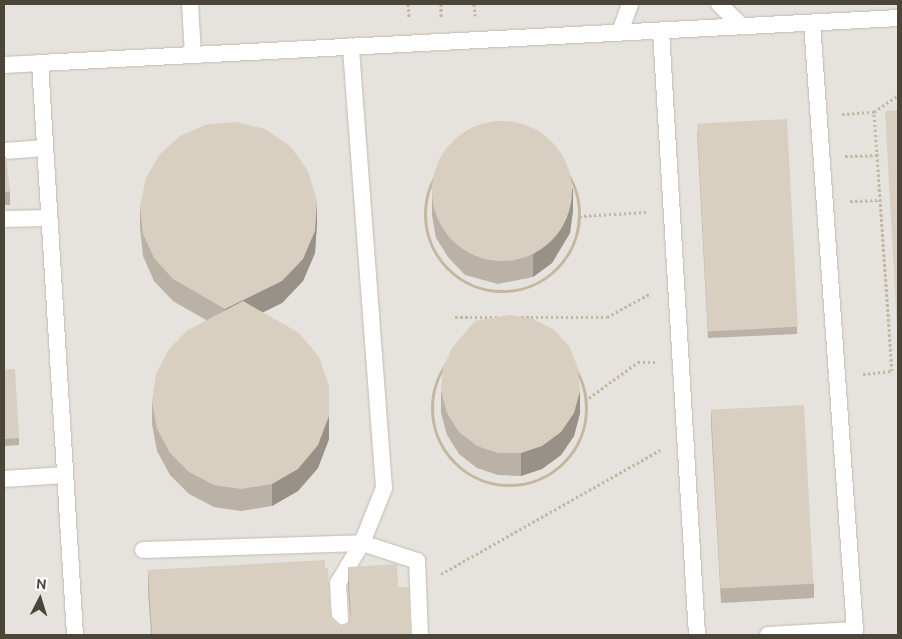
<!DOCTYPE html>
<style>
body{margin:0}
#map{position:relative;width:902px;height:639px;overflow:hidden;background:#f6f3ec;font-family:Ubuntu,sans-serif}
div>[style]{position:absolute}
.industrial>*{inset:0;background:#e6e2dd;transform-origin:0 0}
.path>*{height:3px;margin-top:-1.5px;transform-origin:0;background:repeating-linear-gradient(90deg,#c4b79f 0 2.5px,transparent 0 5px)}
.path>.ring{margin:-1.5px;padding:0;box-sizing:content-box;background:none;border:3px solid #c4b79f;border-radius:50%}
.roads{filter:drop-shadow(0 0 1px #c2bbae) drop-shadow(0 0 1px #c2bbae)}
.service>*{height:16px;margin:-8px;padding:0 8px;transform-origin:8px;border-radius:8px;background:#fff}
.wall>*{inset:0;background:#bab2a6}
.shaded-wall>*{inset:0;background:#979187}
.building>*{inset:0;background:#d8cfc1;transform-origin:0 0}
.round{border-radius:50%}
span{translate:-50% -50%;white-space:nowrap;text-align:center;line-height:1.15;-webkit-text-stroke:4px #fff;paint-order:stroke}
.frame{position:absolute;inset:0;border:5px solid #4b4439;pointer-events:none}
.north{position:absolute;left:15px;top:574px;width:50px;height:50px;-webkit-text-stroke:4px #fff;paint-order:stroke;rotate:5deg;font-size:14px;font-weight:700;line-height:20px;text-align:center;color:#4b4439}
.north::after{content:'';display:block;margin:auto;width:18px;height:22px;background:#4b4439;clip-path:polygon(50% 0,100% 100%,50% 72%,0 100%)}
</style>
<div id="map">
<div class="industrial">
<i style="left:4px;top:4px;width:894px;height:631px"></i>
</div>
<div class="path">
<i style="left:408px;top:4px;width:14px;rotate:86deg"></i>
<i style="left:441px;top:4px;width:14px;rotate:90deg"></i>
<i style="left:474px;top:4px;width:12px;rotate:85deg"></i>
<i style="left:842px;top:114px;width:32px;rotate:-4deg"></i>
<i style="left:874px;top:112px;width:29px;rotate:-35deg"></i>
<i class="ring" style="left:425px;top:137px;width:151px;height:151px"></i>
<i style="left:845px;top:156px;width:32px;rotate:-2deg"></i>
<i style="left:850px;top:201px;width:30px;rotate:-2deg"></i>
<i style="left:579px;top:216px;width:67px;rotate:-3.4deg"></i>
<i style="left:455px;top:317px;width:45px"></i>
<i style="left:521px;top:317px;width:86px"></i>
<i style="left:607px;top:317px;width:50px;rotate:-28.6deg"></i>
<i class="ring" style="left:432px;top:331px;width:151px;height:151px"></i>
<i style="left:863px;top:374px;width:29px;rotate:-6deg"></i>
<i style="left:892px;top:371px;width:260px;rotate:-94deg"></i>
<i style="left:585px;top:401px;width:66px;rotate:-36.3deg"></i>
<i style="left:638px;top:362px;width:18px"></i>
<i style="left:441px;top:574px;width:252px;rotate:-29.5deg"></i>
</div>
<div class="roads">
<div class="service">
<i style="left:190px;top:4px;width:51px;rotate:86.6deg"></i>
<i style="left:719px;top:4px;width:32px;rotate:44deg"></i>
<i style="left:661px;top:31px;width:605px;rotate:86.59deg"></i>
<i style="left:620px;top:32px;width:30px;rotate:-70deg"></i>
<i style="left:4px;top:65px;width:36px;rotate:-3deg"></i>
<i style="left:4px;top:151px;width:41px;rotate:-4.2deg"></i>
<i style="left:4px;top:219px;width:45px;rotate:-1.3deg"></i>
<i style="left:4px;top:479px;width:61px;rotate:-3.8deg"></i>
<i style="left:143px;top:550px;width:219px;rotate:-1.8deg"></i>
<i style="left:362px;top:543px;width:58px;rotate:18.1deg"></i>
<i style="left:417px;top:561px;width:74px;rotate:87.7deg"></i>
<i style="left:75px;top:635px;width:573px;rotate:-93.5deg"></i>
<i style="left:40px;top:63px;width:859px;rotate:-3deg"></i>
<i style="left:341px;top:635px;width:52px;rotate:-93.3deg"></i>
<i style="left:338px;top:583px;width:47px;rotate:-59deg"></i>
<i style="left:362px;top:543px;width:59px;rotate:-68.2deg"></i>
<i style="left:384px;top:488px;width:443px;rotate:-94.3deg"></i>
<i style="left:768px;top:635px;width:87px;rotate:-3.3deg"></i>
<i style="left:855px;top:630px;width:609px;rotate:-94.05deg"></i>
</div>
</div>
<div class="wall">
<i style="clip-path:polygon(697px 131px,797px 327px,797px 334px,708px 338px)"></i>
<i style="clip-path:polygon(4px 157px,10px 192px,10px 205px,4px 205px)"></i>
<i style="clip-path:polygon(432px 193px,573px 210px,570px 233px,552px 263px,533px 277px,498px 284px,465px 275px,448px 257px,436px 238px,432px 215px)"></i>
<i style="clip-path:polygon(140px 206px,317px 223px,315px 253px,303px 281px,282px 303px,263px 312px,329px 439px,318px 468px,298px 491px,272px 506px,241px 511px,214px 507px,189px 494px,170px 475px,157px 451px,152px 424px,152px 401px,206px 320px,173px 301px,154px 281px,143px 256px,140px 228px)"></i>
<i style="clip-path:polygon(4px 370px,19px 438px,19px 445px,4px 446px)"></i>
<i style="clip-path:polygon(441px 391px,580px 413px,574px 436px,561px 455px,542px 469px,521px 476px,498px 475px,477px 468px,459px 454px,447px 435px,441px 413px)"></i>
<i style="clip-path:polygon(711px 410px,814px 584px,814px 598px,721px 603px,711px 424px)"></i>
<i style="clip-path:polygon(348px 567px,398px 587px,412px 635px,151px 635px,148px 590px,148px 570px,325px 568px,331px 616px,341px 625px,347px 623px,350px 617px,348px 587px)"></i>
</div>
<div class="shaded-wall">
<i style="clip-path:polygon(573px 188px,573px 210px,570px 233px,552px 263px,533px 277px,533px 255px)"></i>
<i style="clip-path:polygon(317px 201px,317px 223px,315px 253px,303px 281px,282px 303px,225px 331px,225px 309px)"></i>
<i style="clip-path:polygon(329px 386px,329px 439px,318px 468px,298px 491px,272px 506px,272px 484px)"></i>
<i style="clip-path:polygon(580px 391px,580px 413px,574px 436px,561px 455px,542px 469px,521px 476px,521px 453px)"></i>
</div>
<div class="building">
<i style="clip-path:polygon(898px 110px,898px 345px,885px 111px)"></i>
<i style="left:787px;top:119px;width:208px;height:90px;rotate:87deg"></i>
<i class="round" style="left:432px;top:121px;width:140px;height:140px"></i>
<i style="clip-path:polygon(236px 122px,265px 129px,291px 147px,308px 171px,317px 201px,315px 231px,303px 259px,282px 281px,225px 309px,173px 279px,154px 258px,143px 234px,140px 206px,146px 178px,160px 154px,180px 136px,205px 125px)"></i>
<i style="clip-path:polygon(6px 156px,10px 192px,4px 192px,4px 157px)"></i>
<i style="clip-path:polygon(243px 301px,299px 333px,319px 357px,329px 386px,329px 416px,318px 445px,298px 469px,272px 484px,241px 489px,214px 485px,189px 472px,170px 453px,157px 429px,152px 401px,156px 374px,169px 349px,188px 330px)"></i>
<i style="clip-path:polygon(510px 315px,533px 319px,553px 329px,569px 346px,578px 368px,580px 391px,574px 413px,561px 432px,542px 446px,521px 453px,498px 453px,477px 446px,459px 432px,447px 413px,441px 391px,443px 368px,452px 348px,475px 321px)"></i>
<i style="clip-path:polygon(15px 369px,19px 438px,4px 439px,4px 370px)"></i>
<i style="left:804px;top:405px;width:179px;height:93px;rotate:87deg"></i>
<i style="clip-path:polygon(325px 560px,325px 568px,328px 568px,331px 616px,341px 625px,347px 623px,351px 615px,348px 567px,397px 564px,398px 587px,409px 587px,412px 635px,152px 635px,148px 570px)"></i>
</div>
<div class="frame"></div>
<div class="north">N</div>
</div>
